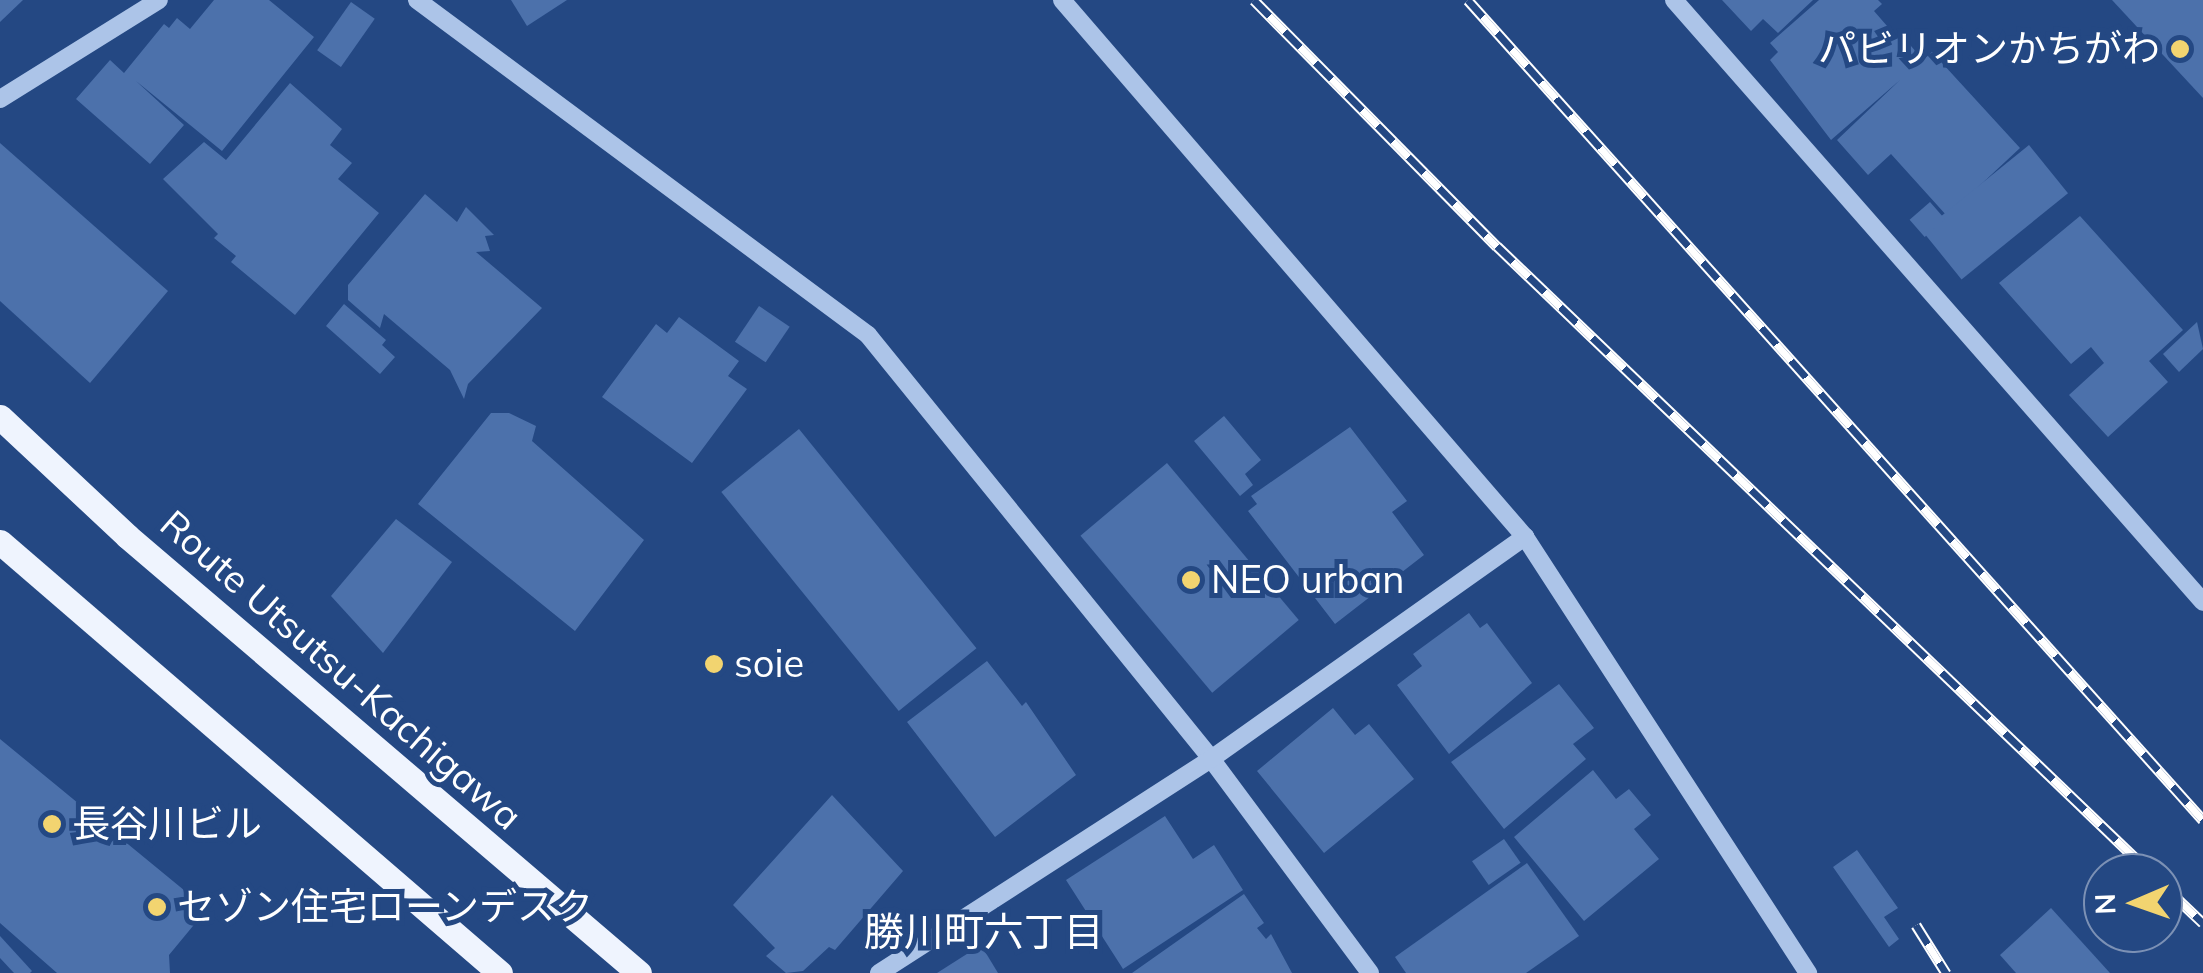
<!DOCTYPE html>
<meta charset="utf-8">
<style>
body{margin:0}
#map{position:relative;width:2203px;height:973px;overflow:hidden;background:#244883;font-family:Mulish,"Noto Sans JP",sans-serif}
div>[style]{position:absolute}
.building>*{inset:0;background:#4c71ab;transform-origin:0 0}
.minor>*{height:18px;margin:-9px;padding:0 9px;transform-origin:9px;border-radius:9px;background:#acc4e8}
.major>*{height:25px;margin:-12.5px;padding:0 12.5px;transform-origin:12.5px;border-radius:12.5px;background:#eff4fe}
.rail>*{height:11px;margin-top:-5.5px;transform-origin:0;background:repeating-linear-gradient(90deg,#244883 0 22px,#fff 0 44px);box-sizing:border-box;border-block:2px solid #fff}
.dots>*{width:28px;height:28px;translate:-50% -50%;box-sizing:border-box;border:5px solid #244883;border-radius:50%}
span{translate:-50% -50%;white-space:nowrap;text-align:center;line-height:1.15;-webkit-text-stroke:10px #244883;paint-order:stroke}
.poi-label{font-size:38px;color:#fff}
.right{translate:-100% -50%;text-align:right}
.left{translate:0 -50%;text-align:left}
.street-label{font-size:38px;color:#fff}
.neighbourhood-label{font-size:40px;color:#fff}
.north{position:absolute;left:2083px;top:853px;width:100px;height:100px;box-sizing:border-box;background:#244883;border:2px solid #7c91b5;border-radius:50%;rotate:268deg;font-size:28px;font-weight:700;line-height:40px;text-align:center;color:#fff}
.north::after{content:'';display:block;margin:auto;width:35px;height:45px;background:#f2d470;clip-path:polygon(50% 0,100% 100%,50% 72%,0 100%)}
</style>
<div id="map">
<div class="building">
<i style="clip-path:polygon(0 0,23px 0,0 22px)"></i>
<i style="clip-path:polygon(214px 0,269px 0,314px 37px,222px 151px,136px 81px,184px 125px,150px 164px,76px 99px,110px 60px,124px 73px,164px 24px,169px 28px,177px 18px,190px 29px)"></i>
<i style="clip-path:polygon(511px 0,567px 0,527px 26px)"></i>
<i style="clip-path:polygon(1722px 0,1813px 0,1778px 33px,1763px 19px,1751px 31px)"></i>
<i style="clip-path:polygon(1819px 0,1878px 0,1882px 4px,1874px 11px,1901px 42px,1905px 39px,1923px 60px,1932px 52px,2020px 148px,1947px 216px,1891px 154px,1868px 175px,1837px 140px,1900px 80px,1831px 140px,1770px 60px,1778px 52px,1770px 43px)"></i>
<i style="clip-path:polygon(2112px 0,2203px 0,2203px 98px)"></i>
<i style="left:351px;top:2px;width:29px;height:59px;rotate:35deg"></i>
<i style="clip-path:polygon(290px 83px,342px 129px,330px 145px,352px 163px,338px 179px,379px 213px,295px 315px,231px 262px,236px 256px,214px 238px,218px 234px,163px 179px,204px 142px,226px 160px)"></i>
<i style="clip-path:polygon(0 143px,168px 291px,90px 383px,0 301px)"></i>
<i style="left:2029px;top:145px;width:62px;height:137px;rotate:51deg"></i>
<i style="clip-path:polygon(425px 194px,457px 222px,466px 207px,494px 235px,485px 236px,490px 251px,476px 252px,542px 308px,468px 384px,464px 399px,450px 370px,384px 314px,380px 328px,348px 300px,348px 285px)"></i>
<i style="left:1930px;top:202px;width:23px;height:27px;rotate:49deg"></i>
<i style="clip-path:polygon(2080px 216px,2183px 330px,2149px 361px,2168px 382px,2108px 437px,2069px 395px,2104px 363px,2091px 347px,2071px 364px,1999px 283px)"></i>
<i style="clip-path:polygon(344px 304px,386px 340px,382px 345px,395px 357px,380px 374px,326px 326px)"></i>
<i style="left:759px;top:306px;width:37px;height:43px;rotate:34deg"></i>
<i style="clip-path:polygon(679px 317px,739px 361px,728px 376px,747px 389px,692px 463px,602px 397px,656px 324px,667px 333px)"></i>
<i style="clip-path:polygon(2197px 322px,2203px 349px,2179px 372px,2163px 354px)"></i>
<i style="clip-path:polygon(491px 413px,509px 413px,536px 426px,532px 441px,644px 540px,575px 631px,418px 504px)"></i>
<i style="clip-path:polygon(1224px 416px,1261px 460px,1245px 474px,1253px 485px,1240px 496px,1194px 441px)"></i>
<i style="clip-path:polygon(1350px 427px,1407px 501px,1392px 512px,1424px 555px,1335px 624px,1248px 511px,1257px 504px,1251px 496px)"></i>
<i style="left:799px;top:429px;width:282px;height:100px;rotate:51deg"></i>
<i style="left:1167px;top:463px;width:205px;height:113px;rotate:50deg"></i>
<i style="clip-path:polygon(396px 519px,452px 562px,383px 653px,331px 596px)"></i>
<i style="clip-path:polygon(1469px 613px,1480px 628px,1487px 623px,1532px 683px,1449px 754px,1397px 685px,1422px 666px,1413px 654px)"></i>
<i style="clip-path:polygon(987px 661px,1022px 706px,1026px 702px,1076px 775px,995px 837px,907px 722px)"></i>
<i style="clip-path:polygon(1559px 684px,1594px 728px,1573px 744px,1586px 759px,1504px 829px,1451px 762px)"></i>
<i style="clip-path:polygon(1333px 708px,1355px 735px,1369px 724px,1414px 779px,1324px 853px,1257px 771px)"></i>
<i style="clip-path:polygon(0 739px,207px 909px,169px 955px,170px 973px,57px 973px,0 923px)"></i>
<i style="clip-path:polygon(1593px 770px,1616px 799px,1629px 789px,1651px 815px,1634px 829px,1659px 859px,1584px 921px,1514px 837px)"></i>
<i style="clip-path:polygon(832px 795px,903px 871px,835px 950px,829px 947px,803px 971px,786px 973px,766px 956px,775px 948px,733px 905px)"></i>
<i style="clip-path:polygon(1165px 816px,1193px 859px,1214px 845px,1243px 890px,1123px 969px,1066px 880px)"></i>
<i style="left:1504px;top:839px;width:29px;height:39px;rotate:55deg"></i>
<i style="clip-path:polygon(1857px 850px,1898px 908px,1884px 917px,1899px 939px,1889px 947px,1833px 867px)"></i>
<i style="clip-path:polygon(1527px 863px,1579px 936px,1526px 973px,1406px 973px,1395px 957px)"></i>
<i style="clip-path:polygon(1244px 894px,1264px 923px,1257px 928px,1266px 939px,1271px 934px,1292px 973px,1132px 973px)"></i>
<i style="clip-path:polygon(2051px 908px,2110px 973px,2016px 973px,2000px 955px)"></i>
<i style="clip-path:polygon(0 936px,32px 971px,30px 973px,14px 973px,0 958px)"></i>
<i style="clip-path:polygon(981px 945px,998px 973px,937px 973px)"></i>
</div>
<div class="minor">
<i style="left:417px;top:0;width:562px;rotate:36.6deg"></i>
<i style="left:868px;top:335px;width:542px;rotate:50.99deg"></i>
<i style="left:1209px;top:756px;width:270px;rotate:53.4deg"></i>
<i style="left:1062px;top:0;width:709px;rotate:49.23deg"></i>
<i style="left:1525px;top:537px;width:520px;rotate:57.01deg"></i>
<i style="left:1674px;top:0;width:801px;rotate:48.69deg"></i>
<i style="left:0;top:99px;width:187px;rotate:-31.9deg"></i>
<i style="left:879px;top:973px;width:395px;rotate:-32.8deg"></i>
<i style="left:1211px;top:759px;width:385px;rotate:-35.3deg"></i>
</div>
<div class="major">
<i style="left:0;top:417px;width:174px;rotate:43.1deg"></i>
<i style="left:127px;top:536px;width:673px;rotate:40.48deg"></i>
<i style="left:0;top:542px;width:660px;rotate:40.76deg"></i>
</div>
<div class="rail">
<i style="left:1254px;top:0;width:346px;rotate:45.4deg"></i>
<i style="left:1497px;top:246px;width:906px;rotate:43.79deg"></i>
<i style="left:1468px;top:0;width:1101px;rotate:48.13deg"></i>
<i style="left:2163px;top:885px;width:55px;rotate:43.5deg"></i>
<i style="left:1916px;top:925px;width:57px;rotate:58deg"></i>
</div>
<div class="dots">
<i style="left:2180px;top:49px;background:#f2d470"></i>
<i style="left:1191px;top:580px;background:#f2d470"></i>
<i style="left:714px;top:664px;background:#f2d470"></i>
<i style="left:52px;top:824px;background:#f2d470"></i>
<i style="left:157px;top:907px;background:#f2d470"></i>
</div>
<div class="poi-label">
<span class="right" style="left:2160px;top:49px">パビリオンかちがわ</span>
<span class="left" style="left:1211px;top:580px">NEO urban</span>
<span class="left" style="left:734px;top:664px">soie</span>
<span class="left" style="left:72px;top:824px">長谷川ビル</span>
<span class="left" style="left:177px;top:907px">セゾン住宅ローンデスク</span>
</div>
<div class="street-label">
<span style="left:341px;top:670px;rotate:41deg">Route Utsutsu-Kachigawa</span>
</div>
<div class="neighbourhood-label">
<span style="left:984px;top:931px">勝川町六丁目</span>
</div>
<div class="north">N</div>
</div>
